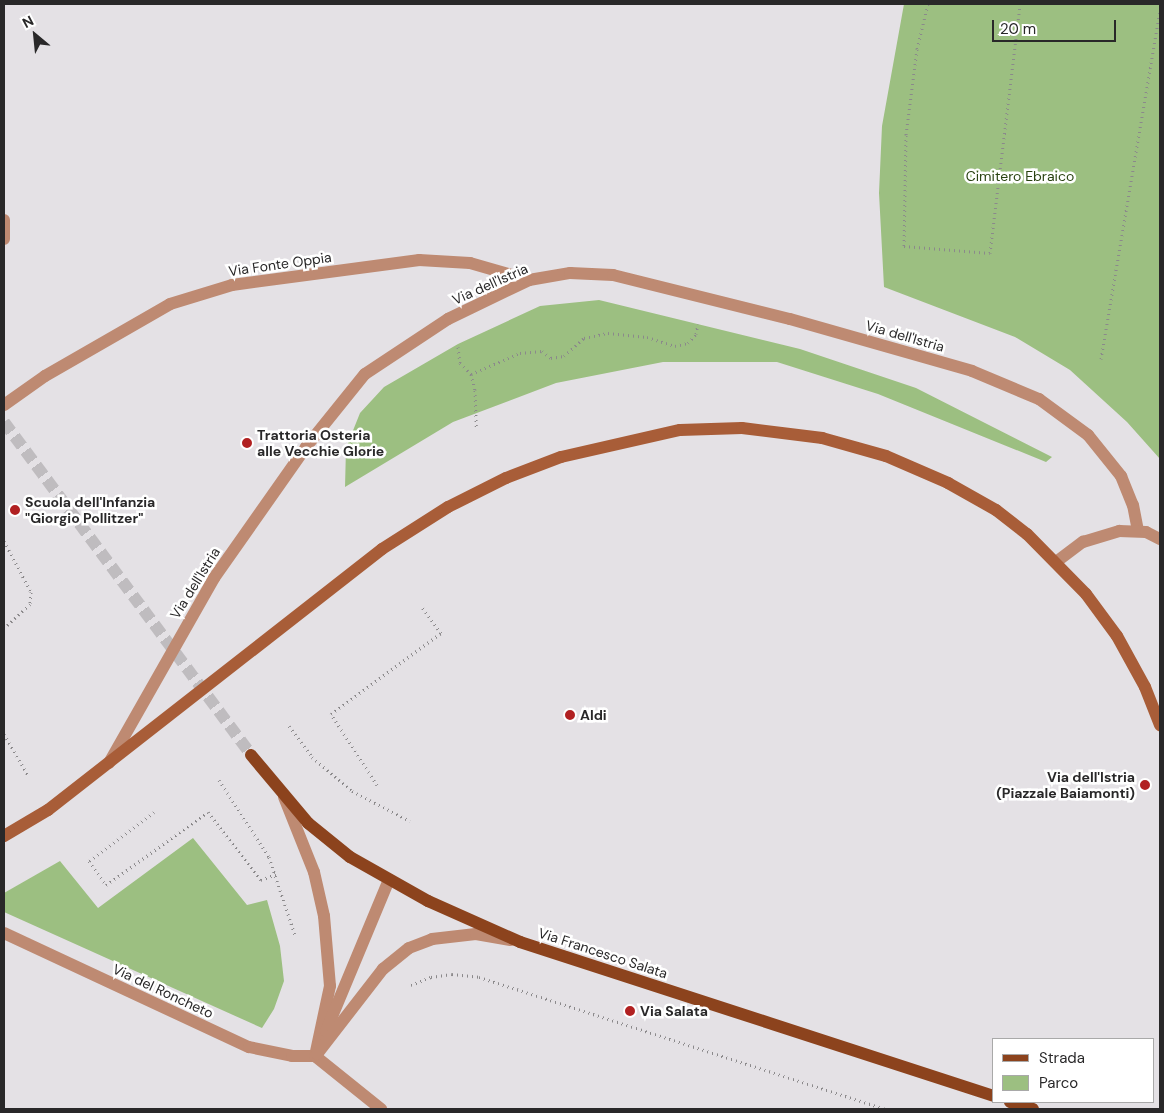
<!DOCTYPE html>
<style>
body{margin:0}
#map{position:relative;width:1164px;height:1113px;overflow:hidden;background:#e4e1e5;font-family:"DM Sans",sans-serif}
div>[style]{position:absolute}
.green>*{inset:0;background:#9cbf81}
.primary-tunnel>*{height:12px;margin-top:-6px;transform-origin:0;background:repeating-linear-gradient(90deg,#bfbcbf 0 12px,transparent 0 18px)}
.path>*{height:3px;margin-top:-1.5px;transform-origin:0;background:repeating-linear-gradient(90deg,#8b898b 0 1px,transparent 0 5px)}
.minor>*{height:12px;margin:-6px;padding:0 6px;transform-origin:6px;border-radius:6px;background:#be8a72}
.tertiary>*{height:12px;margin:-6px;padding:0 6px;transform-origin:6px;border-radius:6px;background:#be8a72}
.secondary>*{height:12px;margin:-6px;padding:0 6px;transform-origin:6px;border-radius:6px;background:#a85d38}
.primary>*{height:12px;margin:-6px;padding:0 6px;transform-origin:6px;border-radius:6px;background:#8c431d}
.dots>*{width:14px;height:14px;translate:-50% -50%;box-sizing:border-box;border:2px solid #fff;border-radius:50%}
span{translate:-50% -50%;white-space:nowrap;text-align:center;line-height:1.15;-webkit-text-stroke:5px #fff;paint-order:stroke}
.park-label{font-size:14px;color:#294211}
.street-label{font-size:14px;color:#292829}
.poi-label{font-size:14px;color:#292829;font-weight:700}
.left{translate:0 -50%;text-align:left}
.right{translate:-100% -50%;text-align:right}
.frame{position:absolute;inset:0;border:5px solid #292829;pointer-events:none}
.legend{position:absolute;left:992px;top:1038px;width:162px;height:65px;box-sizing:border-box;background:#fff;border:1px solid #a9a9a9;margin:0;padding:6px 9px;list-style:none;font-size:15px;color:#292829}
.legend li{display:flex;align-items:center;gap:10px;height:25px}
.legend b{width:25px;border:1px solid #a9a9a9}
.north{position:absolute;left:10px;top:10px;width:50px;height:50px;-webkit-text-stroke:4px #fff;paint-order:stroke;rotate:332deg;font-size:14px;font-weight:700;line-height:20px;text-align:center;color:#292829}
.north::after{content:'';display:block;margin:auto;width:18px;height:22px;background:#292829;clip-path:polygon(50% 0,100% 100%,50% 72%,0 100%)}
.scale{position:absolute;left:992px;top:20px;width:124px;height:22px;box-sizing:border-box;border:2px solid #292829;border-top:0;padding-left:6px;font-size:15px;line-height:18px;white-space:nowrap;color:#292829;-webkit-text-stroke:4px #fff;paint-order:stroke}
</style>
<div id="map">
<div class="green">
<i style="clip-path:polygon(904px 4px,1160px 4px,1160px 459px,1127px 422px,1070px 370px,1015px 337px,884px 287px,879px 193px,882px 126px)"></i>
<i style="clip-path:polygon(599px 300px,800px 349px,916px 388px,1052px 457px,1046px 462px,878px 394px,777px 362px,663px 362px,556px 383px,453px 422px,345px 487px,346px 448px,360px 413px,384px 387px,458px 344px,540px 306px)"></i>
<i style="clip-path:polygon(193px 838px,247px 905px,267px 900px,280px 946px,284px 981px,274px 1009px,262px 1028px,4px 912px,4px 893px,60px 861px,98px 908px)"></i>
</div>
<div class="primary-tunnel">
<i style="left:4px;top:422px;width:415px;rotate:53.4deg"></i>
</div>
<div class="path">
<i style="left:928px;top:4px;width:46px;rotate:103.7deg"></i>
<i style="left:917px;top:49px;width:87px;rotate:97.3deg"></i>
<i style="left:906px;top:135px;width:111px;rotate:91deg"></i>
<i style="left:904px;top:246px;width:86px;rotate:4.7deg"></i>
<i style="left:990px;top:253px;width:251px;rotate:-83.1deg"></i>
<i style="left:458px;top:347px;width:16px;rotate:83deg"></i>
<i style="left:460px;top:363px;width:16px;rotate:45deg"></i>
<i style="left:471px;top:374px;width:16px;rotate:76deg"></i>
<i style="left:475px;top:390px;width:38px;rotate:88deg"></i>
<i style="left:1101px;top:359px;width:353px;rotate:-80.4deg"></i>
<i style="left:471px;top:374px;width:53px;rotate:-23.2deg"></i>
<i style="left:520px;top:353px;width:22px;rotate:-5deg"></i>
<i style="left:542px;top:351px;width:11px;rotate:38deg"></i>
<i style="left:551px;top:358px;width:13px;rotate:-9deg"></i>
<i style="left:564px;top:356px;width:27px;rotate:-42deg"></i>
<i style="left:584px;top:338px;width:25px;rotate:-12deg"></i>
<i style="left:608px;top:333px;width:39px;rotate:6deg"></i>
<i style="left:647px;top:337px;width:29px;rotate:18deg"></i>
<i style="left:675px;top:346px;width:13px;rotate:-13deg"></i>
<i style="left:688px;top:343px;width:12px;rotate:-48deg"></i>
<i style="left:696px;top:334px;width:10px;rotate:-79deg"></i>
<i style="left:4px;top:541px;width:58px;rotate:62.1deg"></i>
<i style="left:31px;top:592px;width:12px;rotate:95deg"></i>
<i style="left:30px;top:604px;width:35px;rotate:137deg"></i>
<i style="left:289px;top:726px;width:39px;rotate:53deg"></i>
<i style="left:312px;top:757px;width:52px;rotate:40.4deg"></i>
<i style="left:352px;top:791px;width:65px;rotate:27.3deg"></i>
<i style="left:4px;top:734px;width:48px;rotate:59.7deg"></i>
<i style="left:219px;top:780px;width:92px;rotate:57deg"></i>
<i style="left:269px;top:857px;width:82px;rotate:71.6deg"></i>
<i style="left:377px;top:785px;width:85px;rotate:-122.9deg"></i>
<i style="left:331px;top:714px;width:137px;rotate:-36.4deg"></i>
<i style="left:441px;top:633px;width:34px;rotate:-126deg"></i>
<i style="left:154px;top:812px;width:81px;rotate:143deg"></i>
<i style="left:89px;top:861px;width:29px;rotate:55deg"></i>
<i style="left:106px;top:885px;width:125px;rotate:-35.6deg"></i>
<i style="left:208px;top:812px;width:86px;rotate:52.1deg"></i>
<i style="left:261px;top:880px;width:16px;rotate:-22deg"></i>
<i style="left:411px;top:985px;width:22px;rotate:-22deg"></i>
<i style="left:431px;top:977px;width:21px;rotate:-8deg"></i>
<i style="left:452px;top:974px;width:27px;rotate:6deg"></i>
<i style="left:479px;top:977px;width:428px;rotate:18deg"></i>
</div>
<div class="minor">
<i style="left:4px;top:220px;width:19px;rotate:90deg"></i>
<i style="left:4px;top:405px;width:50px;rotate:-35.3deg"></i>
<i style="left:45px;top:376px;width:144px;rotate:-29.9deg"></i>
<i style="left:170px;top:304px;width:65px;rotate:-17deg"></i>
<i style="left:232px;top:285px;width:189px;rotate:-7.6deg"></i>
<i style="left:419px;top:260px;width:51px;rotate:3.4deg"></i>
<i style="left:470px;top:263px;width:61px;rotate:16.1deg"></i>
<i style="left:109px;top:763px;width:213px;rotate:-60.4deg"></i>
<i style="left:214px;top:578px;width:160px;rotate:-54.9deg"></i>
<i style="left:306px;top:447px;width:94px;rotate:-51.1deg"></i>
<i style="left:365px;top:374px;width:100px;rotate:-33.5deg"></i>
<i style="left:448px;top:319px;width:90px;rotate:-25.7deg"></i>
<i style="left:529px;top:280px;width:42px;rotate:-9.7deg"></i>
<i style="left:570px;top:273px;width:43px;rotate:2.7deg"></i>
<i style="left:613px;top:275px;width:182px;rotate:14deg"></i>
<i style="left:790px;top:319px;width:189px;rotate:15.9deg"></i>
<i style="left:972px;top:371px;width:73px;rotate:22.7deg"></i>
<i style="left:1039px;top:399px;width:61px;rotate:36.3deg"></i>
<i style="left:1088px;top:435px;width:53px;rotate:51.2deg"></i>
<i style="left:1121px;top:476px;width:31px;rotate:68deg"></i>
<i style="left:1133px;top:505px;width:26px;rotate:79deg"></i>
<i style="left:284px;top:797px;width:81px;rotate:68.2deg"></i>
<i style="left:314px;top:872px;width:45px;rotate:77.2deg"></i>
<i style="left:324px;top:916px;width:70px;rotate:85.1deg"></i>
<i style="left:330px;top:986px;width:72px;rotate:102.1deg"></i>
<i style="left:4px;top:933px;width:270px;rotate:25deg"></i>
<i style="left:249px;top:1047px;width:44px;rotate:11.8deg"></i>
<i style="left:292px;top:1056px;width:23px"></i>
<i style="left:315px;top:1056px;width:85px;rotate:38.8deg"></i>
<i style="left:326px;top:1031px;width:164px;rotate:-67.4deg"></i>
<i style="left:317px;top:1054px;width:108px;rotate:-52.2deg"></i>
<i style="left:383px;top:969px;width:33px;rotate:-39deg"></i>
<i style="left:409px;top:948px;width:25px;rotate:-21deg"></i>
<i style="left:432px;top:939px;width:44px;rotate:-6.5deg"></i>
<i style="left:476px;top:934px;width:35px;rotate:10deg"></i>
</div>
<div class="tertiary">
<i style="left:1056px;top:562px;width:34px;rotate:-37deg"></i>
<i style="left:1083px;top:542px;width:38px;rotate:-17deg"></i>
<i style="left:1119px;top:531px;width:27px;rotate:2deg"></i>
<i style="left:1146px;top:532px;width:16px;rotate:27deg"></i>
</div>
<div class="secondary">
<i style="left:4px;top:836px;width:51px;rotate:-30.6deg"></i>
<i style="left:48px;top:810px;width:424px;rotate:-38deg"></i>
<i style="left:382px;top:549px;width:78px;rotate:-32.5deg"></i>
<i style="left:448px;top:507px;width:65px;rotate:-26.6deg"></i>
<i style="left:506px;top:478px;width:59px;rotate:-20.9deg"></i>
<i style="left:561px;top:457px;width:122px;rotate:-12.8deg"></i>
<i style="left:680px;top:430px;width:62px;rotate:-1.8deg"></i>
<i style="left:742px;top:428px;width:81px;rotate:7.1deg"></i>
<i style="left:822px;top:438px;width:66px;rotate:15.7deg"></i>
<i style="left:886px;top:456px;width:68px;rotate:23.5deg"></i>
<i style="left:948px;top:483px;width:55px;rotate:29.4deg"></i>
<i style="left:996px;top:510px;width:39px;rotate:38deg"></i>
<i style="left:1027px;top:534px;width:84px;rotate:45.5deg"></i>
<i style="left:1086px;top:594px;width:52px;rotate:53.6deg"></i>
<i style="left:1117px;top:636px;width:58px;rotate:61.2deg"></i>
<i style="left:1145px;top:687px;width:41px;rotate:68.5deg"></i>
</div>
<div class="primary">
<i style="left:251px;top:755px;width:89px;rotate:50deg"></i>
<i style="left:308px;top:823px;width:54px;rotate:39deg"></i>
<i style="left:350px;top:857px;width:90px;rotate:29.4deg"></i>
<i style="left:428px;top:901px;width:101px;rotate:24deg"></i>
<i style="left:520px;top:942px;width:497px;rotate:18deg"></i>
<i style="left:1010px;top:1102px;width:24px;rotate:17deg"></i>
</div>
<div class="dots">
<i style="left:247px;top:443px;background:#b12021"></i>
<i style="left:15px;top:510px;background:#b12021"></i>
<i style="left:570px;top:715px;background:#b12021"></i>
<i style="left:1145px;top:785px;background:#b12021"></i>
<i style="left:630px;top:1011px;background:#b12021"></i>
</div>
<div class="park-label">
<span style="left:1020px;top:176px">Cimitero Ebraico</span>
</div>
<div class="street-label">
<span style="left:280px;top:264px;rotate:-8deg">Via Fonte Oppia</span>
<span style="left:490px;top:284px;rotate:-24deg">Via dell'Istria</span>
<span style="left:905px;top:336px;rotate:16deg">Via dell'Istria</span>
<span style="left:195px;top:583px;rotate:-58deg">Via dell'Istria</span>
<span style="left:603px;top:953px;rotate:18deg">Via Francesco Salata</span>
<span style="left:163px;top:991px;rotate:25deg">Via del Roncheto</span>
</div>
<div class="poi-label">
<span class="left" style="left:257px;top:443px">Trattoria Osteria<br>alle Vecchie Glorie</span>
<span class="left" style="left:25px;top:510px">Scuola dell'Infanzia<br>"Giorgio Pollitzer"</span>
<span class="left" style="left:580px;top:715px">Aldi</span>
<span class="right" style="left:1135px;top:785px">Via dell'Istria<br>(Piazzale Baiamonti)</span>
<span class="left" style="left:640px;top:1011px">Via Salata</span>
</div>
<div class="frame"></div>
<ul class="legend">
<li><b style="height:6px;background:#8c431d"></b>Strada</li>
<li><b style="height:14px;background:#9cbf81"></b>Parco</li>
</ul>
<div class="north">N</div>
<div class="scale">20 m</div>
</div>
